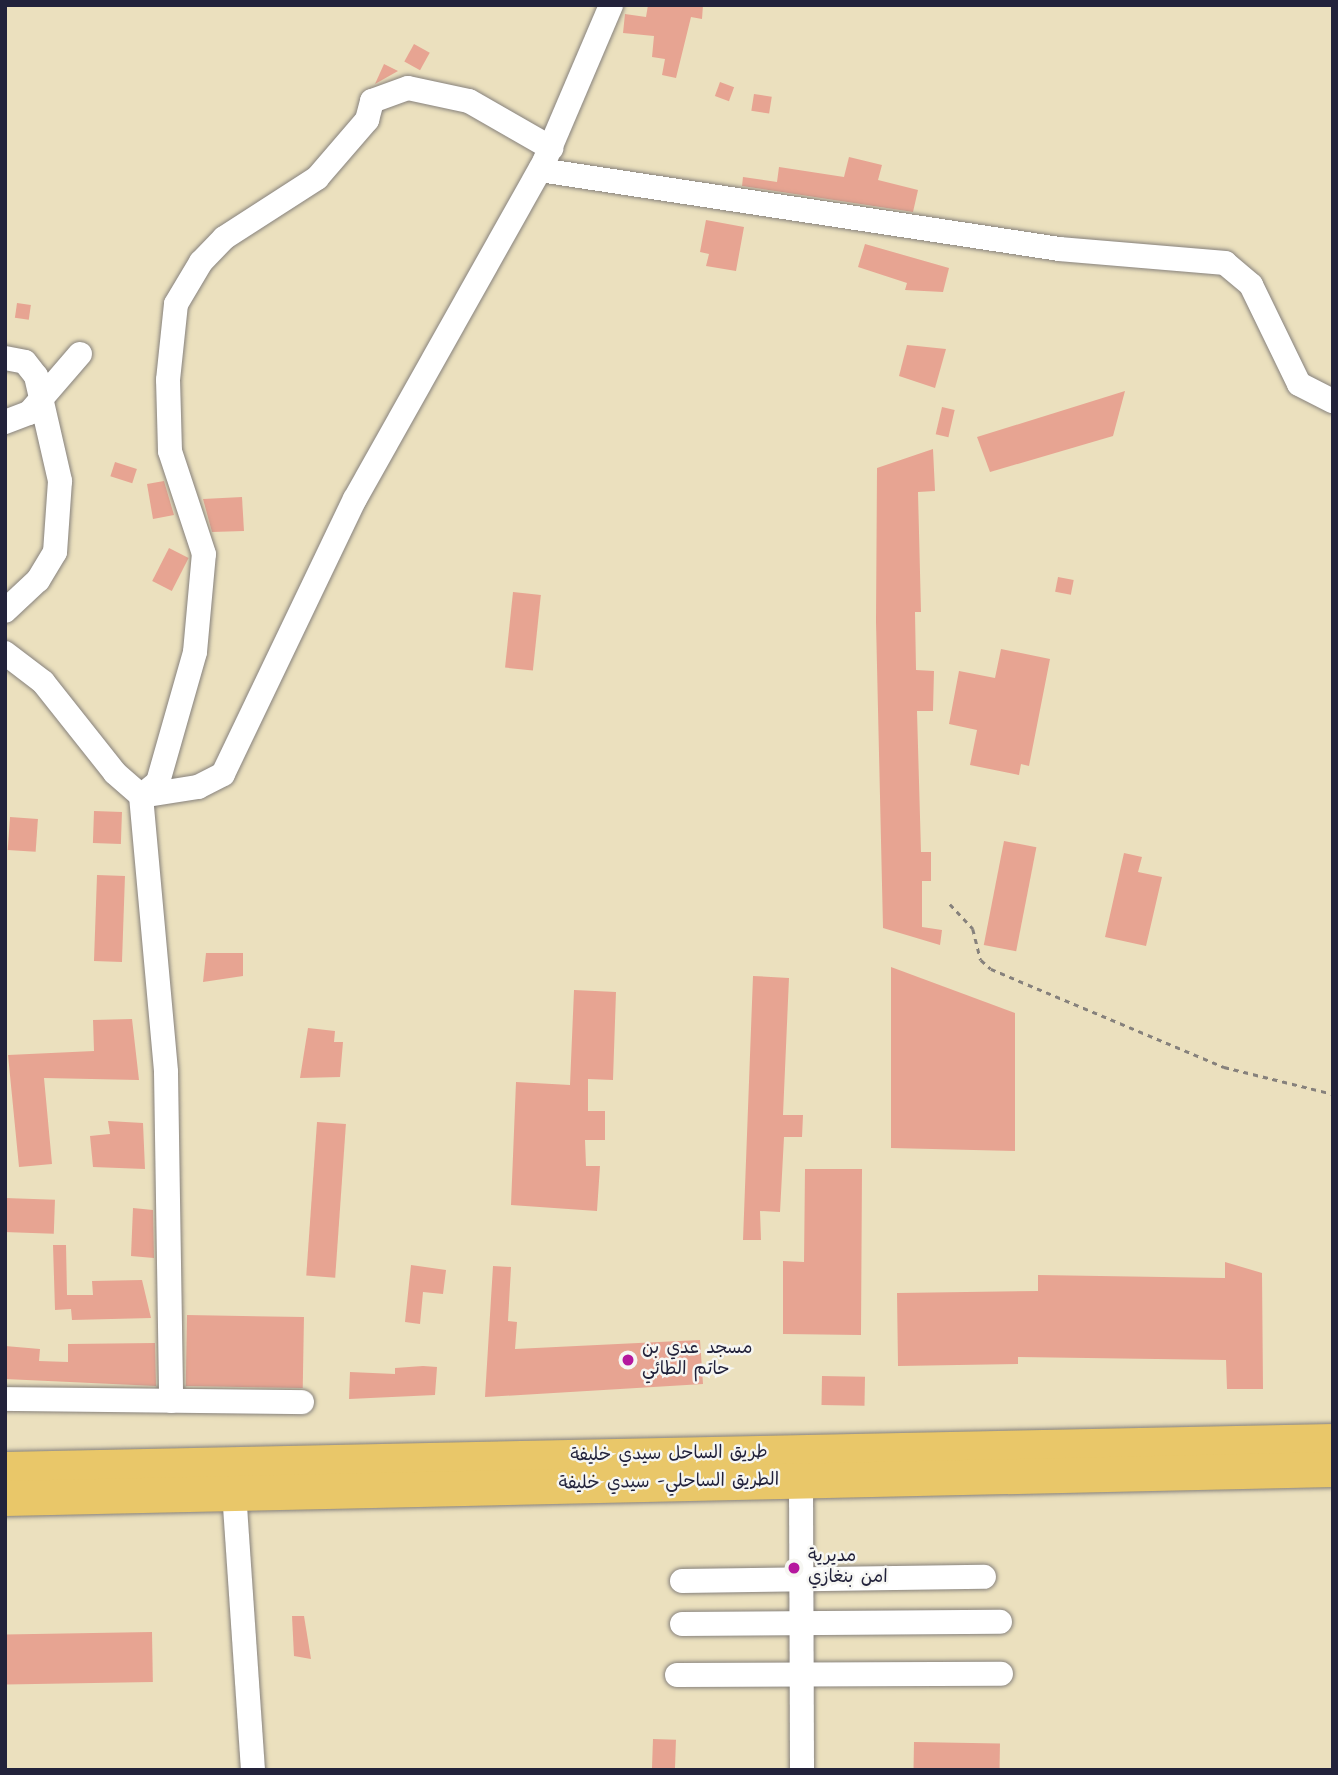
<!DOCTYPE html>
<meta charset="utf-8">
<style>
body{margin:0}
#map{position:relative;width:1338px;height:1775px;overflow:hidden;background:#ebe0be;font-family:Kalam,"Playpen Sans Arabic",sans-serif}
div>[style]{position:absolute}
.building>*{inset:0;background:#e7a492;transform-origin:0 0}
.path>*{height:2.5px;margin-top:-1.25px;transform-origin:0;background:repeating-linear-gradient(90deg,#86817c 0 5px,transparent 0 10px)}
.roads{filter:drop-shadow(0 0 2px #86817c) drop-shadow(0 0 2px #86817c)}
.minor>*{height:24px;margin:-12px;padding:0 12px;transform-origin:12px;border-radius:12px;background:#fff}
.highway>*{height:35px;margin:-17.5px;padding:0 17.5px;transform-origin:17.5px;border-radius:17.5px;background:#e9c769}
.dots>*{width:19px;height:19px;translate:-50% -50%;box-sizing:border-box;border:4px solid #f6f6f2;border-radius:50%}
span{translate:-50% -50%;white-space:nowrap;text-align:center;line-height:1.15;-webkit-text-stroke:5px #f6f6f2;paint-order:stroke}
.poi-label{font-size:18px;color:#22223b}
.left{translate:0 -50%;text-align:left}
.street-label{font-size:18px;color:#22223b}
.frame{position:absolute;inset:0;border:7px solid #22223b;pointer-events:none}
</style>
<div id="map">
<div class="building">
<i style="clip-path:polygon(648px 5px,703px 5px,702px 19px,691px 17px,676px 78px,662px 75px,665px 59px,652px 57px,654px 36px,623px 33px,625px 14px,646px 17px)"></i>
<i style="left:414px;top:44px;width:18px;height:20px;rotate:29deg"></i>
<i style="clip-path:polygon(384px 64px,398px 71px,375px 84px)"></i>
<i style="left:720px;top:82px;width:15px;height:15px;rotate:20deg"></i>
<i style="left:754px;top:94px;width:18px;height:17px;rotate:9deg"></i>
<i style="clip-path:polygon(849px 157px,882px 165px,878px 180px,918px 190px,913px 212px,742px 186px,743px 177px,777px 182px,779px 167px,844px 177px)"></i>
<i style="clip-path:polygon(706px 220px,744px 227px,736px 271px,706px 266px,709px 254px,700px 252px)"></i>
<i style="clip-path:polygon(865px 244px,949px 268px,943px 292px,905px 290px,907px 283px,858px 267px)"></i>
<i style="left:17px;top:303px;width:14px;height:15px;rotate:8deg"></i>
<i style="clip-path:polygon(907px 345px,946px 349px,935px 388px,899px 376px)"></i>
<i style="clip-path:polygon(1125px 391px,1113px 436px,990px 472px,977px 437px)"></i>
<i style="left:942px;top:407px;width:13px;height:28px;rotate:13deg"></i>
<i style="clip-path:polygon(933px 449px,935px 491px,918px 492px,921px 612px,915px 612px,916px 670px,934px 671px,933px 711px,917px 711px,921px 852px,931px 852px,931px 881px,922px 881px,922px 927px,942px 930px,940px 945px,883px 928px,876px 622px,877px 468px)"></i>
<i style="left:115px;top:462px;width:23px;height:15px;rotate:18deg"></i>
<i style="clip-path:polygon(164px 481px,174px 515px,153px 519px,147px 484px)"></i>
<i style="clip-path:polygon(242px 497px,244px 531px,212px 532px,203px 499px)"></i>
<i style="left:169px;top:548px;width:22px;height:37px;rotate:27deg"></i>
<i style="left:1058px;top:577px;width:16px;height:15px;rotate:11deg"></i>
<i style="left:513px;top:592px;width:28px;height:76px;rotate:6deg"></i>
<i style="clip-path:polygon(1001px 649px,1050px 659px,1029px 766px,1021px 764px,1019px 775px,970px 765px,977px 730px,949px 724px,959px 671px,995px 678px)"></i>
<i style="left:94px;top:811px;width:28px;height:32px;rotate:2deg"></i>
<i style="left:10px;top:817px;width:28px;height:33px;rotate:4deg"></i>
<i style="left:1004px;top:841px;width:33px;height:106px;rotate:11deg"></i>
<i style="clip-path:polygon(1124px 853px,1142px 857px,1138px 872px,1162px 877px,1146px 946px,1105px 937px)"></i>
<i style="left:97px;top:875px;width:28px;height:86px;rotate:2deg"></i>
<i style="clip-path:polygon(206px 953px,243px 953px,243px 976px,203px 982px)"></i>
<i style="clip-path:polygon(891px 967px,1015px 1013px,1015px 1151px,891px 1148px)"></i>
<i style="clip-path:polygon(753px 976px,789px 978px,783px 1115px,803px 1115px,802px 1137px,784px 1137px,780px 1212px,760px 1211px,761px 1240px,743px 1240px)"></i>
<i style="clip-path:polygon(574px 990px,616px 992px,613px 1080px,588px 1079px,588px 1111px,605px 1111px,605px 1140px,585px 1140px,586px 1166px,600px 1166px,597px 1211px,511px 1205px,516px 1082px,570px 1085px)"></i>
<i style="clip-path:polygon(132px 1019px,139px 1080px,44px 1078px,52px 1164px,19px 1167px,8px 1055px,94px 1051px,93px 1020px)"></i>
<i style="clip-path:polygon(308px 1028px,335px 1031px,334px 1042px,343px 1042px,340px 1077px,300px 1078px)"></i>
<i style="clip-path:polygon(108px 1121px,143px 1123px,145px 1169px,93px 1167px,90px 1136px,110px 1134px)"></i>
<i style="left:317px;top:1122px;width:29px;height:154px;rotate:4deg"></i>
<i style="clip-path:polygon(805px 1169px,862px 1169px,861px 1335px,783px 1334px,783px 1261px,804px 1262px)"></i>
<i style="left:5px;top:1198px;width:50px;height:34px;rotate:2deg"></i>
<i style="clip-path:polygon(133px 1208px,153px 1210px,154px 1258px,131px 1256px)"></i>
<i style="clip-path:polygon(53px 1245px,66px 1245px,67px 1295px,93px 1295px,92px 1281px,142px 1280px,151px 1318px,72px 1320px,71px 1309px,55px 1310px)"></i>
<i style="clip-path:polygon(1225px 1262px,1262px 1273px,1263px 1389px,1227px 1389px,1226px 1360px,1018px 1357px,1018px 1364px,898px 1366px,897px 1293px,1038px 1291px,1038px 1275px,1225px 1278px)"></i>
<i style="clip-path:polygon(411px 1265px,446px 1270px,443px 1294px,423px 1292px,420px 1324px,405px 1322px)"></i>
<i style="clip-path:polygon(493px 1266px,511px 1267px,508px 1321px,517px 1322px,515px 1349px,700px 1340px,703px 1384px,485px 1397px)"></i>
<i style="left:187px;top:1315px;width:117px;height:71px;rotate:1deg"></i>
<i style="clip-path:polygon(155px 1343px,156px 1386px,5px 1379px,5px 1346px,40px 1349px,39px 1361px,68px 1362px,68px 1344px)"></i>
<i style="clip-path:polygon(423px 1366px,437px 1367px,435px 1395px,349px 1399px,350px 1372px,395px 1374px,395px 1368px)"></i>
<i style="left:822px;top:1376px;width:43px;height:29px;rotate:1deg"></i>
<i style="clip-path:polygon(292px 1616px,304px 1616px,311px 1659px,294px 1656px)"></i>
<i style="left:152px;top:1632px;width:50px;height:147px;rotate:89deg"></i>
<i style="left:653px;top:1739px;width:23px;height:31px;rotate:2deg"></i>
<i style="left:914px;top:1742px;width:86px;height:28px;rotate:1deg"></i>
</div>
<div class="path">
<i style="left:950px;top:904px;width:34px;rotate:47deg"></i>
<i style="left:973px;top:929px;width:32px;rotate:76deg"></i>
<i style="left:981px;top:960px;width:13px;rotate:42deg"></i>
<i style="left:991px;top:969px;width:253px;rotate:22.8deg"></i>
<i style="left:1224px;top:1067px;width:112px;rotate:13.9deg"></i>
</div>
<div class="roads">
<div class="minor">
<i style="left:540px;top:170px;width:525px;rotate:8.65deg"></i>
<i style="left:1059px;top:249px;width:167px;rotate:4.8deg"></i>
<i style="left:1225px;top:263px;width:34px;rotate:40deg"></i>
<i style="left:1251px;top:285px;width:110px;rotate:64.1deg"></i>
<i style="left:1299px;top:384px;width:38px;rotate:27deg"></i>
<i style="left:5px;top:358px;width:20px;rotate:11deg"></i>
<i style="left:25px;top:362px;width:18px;rotate:52deg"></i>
<i style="left:36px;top:376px;width:108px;rotate:77.1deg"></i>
<i style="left:60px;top:481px;width:71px;rotate:94deg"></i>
<i style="left:55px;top:552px;width:33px;rotate:121deg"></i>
<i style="left:38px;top:580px;width:45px;rotate:136.8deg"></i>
<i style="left:5px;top:422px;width:26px;rotate:-21deg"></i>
<i style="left:29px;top:413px;width:78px;rotate:-49.2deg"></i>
<i style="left:5px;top:653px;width:48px;rotate:37.3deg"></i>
<i style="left:43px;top:682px;width:116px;rotate:51.6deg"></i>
<i style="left:115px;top:773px;width:35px;rotate:41deg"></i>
<i style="left:141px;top:796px;width:58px;rotate:-9deg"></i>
<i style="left:198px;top:787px;width:28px;rotate:-27deg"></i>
<i style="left:223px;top:774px;width:305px;rotate:-64.4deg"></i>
<i style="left:355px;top:499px;width:389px;rotate:-60.7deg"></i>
<i style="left:545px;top:160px;width:168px;rotate:-66.9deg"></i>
<i style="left:141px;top:796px;width:22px;rotate:-39deg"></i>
<i style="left:158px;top:782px;width:135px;rotate:-74.1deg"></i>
<i style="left:195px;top:652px;width:98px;rotate:-84.8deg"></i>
<i style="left:204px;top:554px;width:108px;rotate:-108.3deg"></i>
<i style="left:170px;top:451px;width:71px;rotate:-91.6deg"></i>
<i style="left:168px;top:380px;width:76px;rotate:-84deg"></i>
<i style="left:176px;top:304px;width:49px;rotate:-59.2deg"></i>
<i style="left:201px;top:262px;width:33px;rotate:-46deg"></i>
<i style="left:224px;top:238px;width:111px;rotate:-32.8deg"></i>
<i style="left:317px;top:178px;width:77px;rotate:-49.2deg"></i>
<i style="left:367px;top:120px;width:20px;rotate:-75deg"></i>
<i style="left:372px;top:101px;width:38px;rotate:-20deg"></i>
<i style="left:408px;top:88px;width:62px;rotate:12deg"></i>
<i style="left:469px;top:101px;width:95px;rotate:29.8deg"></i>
<i style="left:141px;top:796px;width:277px;rotate:84.8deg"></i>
<i style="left:166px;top:1072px;width:329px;rotate:89.1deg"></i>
<i style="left:5px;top:1399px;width:297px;rotate:0.6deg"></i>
<i style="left:233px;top:1477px;width:294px;rotate:86.1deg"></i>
<i style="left:801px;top:1480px;width:290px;rotate:89.8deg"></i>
<i style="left:682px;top:1581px;width:302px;rotate:-0.8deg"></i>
<i style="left:682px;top:1624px;width:318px;rotate:-0.4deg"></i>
<i style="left:677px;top:1675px;width:324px;rotate:-0.2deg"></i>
</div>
<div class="highway">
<i style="left:5px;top:1469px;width:1328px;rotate:-1.21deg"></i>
<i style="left:5px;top:1498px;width:1328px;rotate:-1.25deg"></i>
</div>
</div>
<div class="dots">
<i style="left:628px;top:1360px;background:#b5179e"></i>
<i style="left:794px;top:1568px;background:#b5179e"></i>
</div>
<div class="poi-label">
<span class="left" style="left:642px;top:1360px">مسجد عدي بن<br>حاتم الطائي</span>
<span class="left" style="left:808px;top:1568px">مديرية<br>امن بنغازي</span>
</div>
<div class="street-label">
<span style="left:669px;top:1455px;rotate:-1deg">طريق الساحل سيدي خليفة</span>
<span style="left:669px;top:1483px;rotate:-1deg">الطريق الساحلي- سيدي خليفة</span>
</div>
<div class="frame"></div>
</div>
